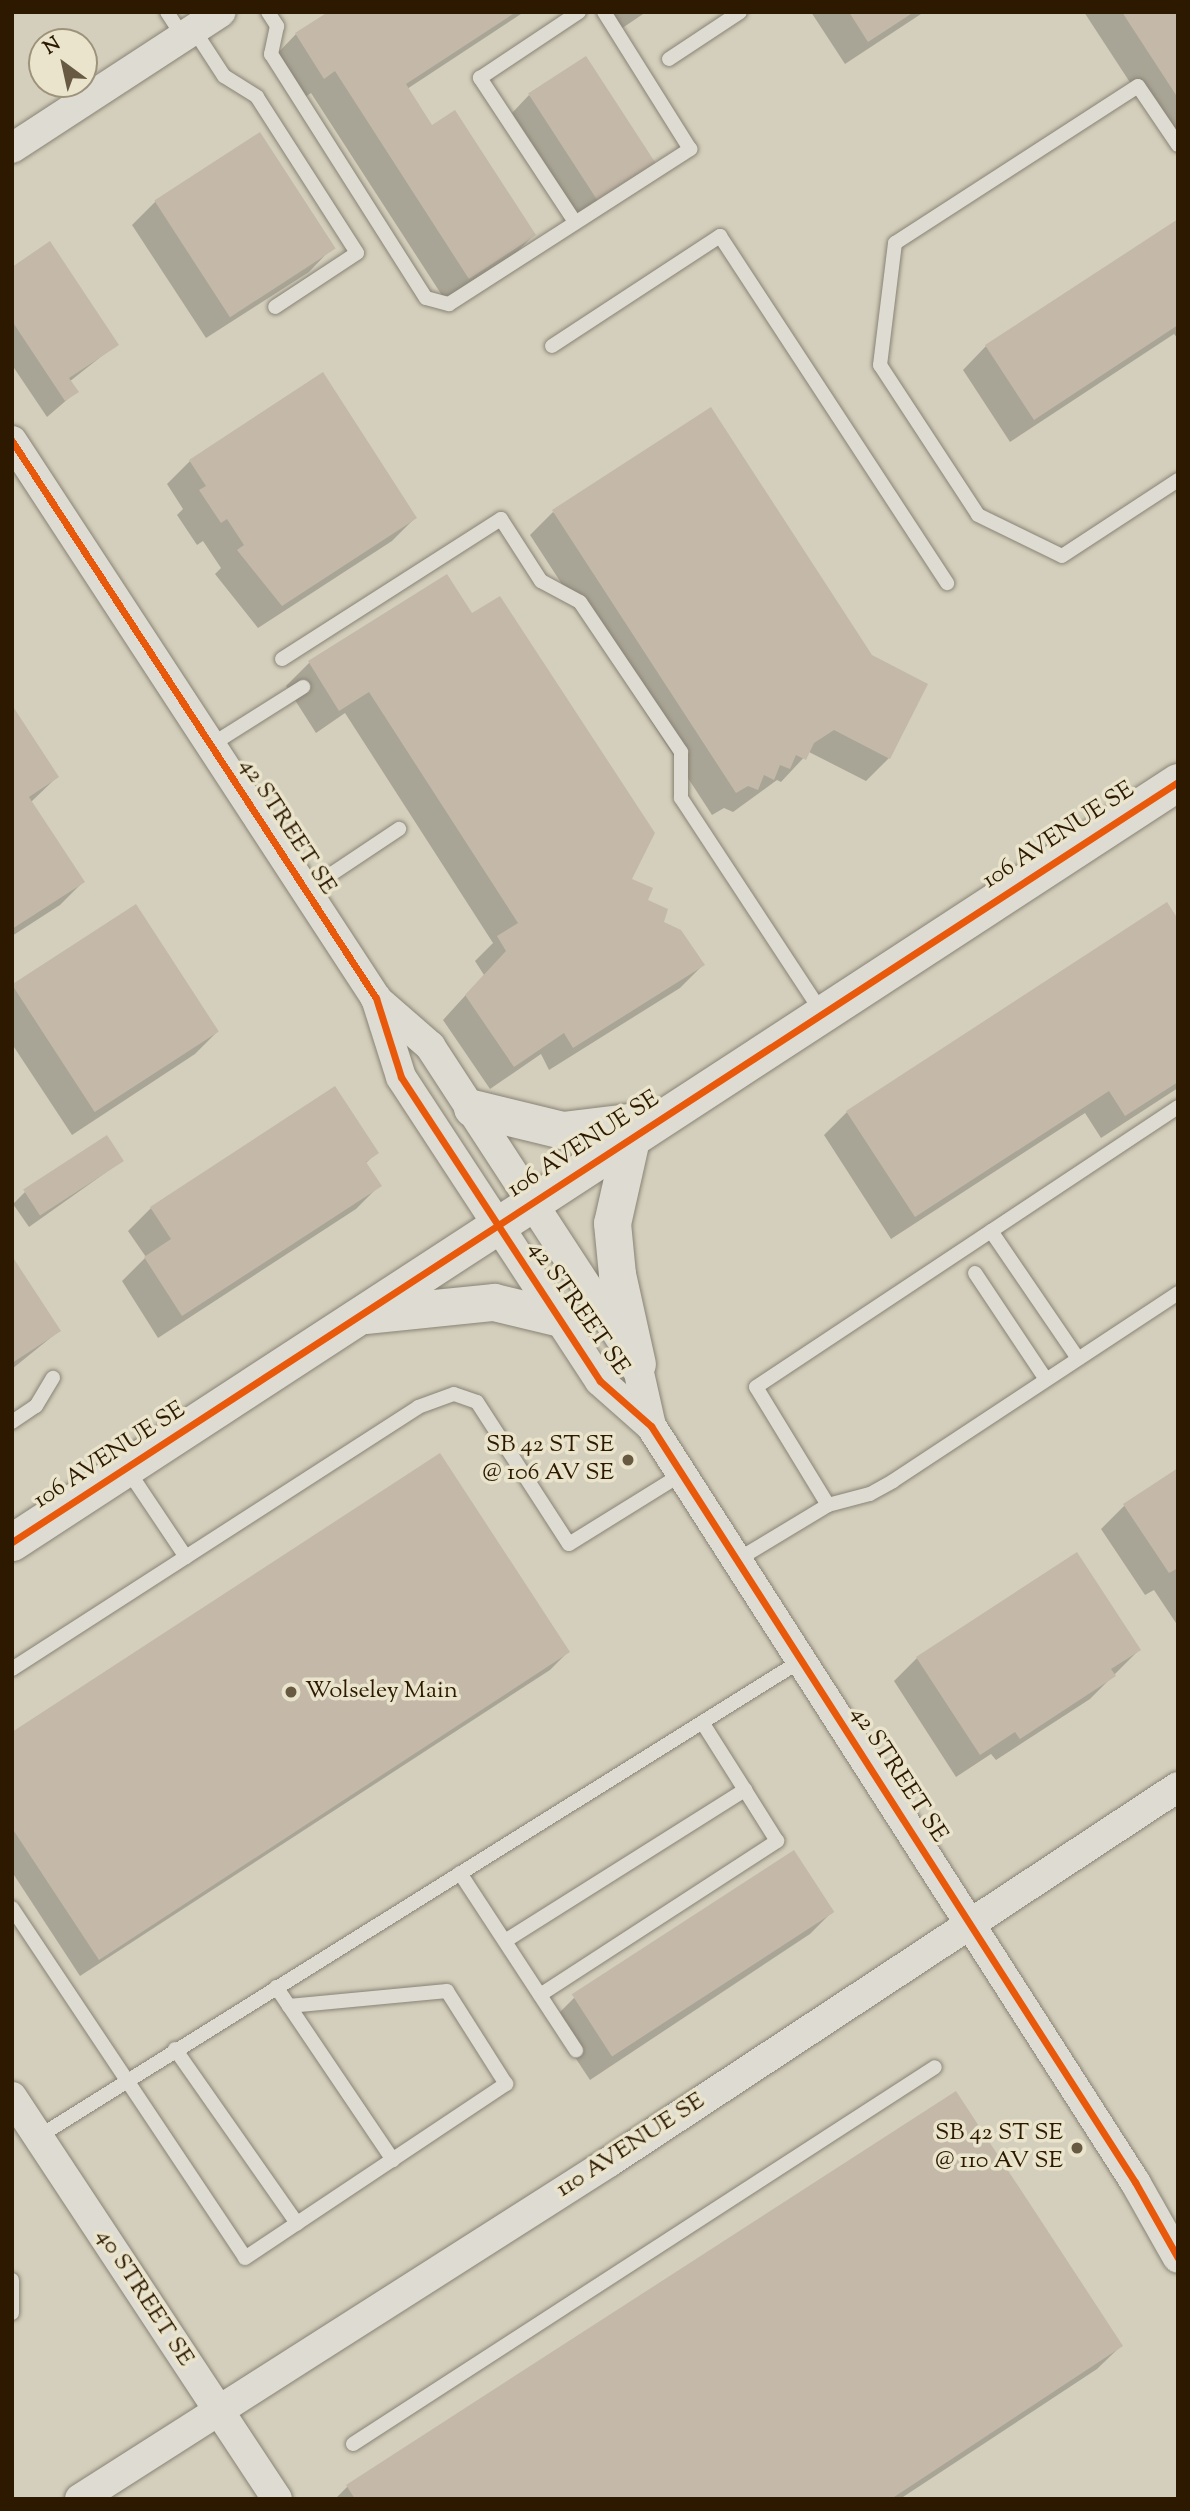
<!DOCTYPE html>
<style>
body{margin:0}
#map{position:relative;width:1190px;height:2511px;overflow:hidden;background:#d4cfbc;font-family:"Sorts Mill Goudy",serif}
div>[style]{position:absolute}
.shadow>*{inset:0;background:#0003}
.building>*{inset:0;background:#c4b8a9;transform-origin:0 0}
.roads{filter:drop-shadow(0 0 2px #898375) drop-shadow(0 0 2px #898375)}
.service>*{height:14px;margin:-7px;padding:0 7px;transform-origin:7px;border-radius:7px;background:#dedcd2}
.minor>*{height:30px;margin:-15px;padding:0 15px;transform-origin:15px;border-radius:15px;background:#dedcd2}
.tertiary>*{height:37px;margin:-18.5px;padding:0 18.5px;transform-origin:18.5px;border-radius:18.5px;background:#dedcd2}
.cycleway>*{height:7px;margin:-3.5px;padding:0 3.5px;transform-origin:3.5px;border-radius:3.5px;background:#e8590c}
.dots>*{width:19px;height:19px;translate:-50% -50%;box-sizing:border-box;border:4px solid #eae4cc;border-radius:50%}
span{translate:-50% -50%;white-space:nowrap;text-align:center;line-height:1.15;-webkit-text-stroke:7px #eae4cc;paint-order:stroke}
.street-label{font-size:24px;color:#2d1900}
.poi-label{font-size:24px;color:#2d1900}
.right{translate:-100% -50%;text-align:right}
.left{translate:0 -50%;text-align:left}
.frame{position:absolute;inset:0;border:14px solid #2d1900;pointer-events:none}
.north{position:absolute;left:28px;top:28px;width:70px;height:70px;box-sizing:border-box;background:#eae4cc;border:2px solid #9e937a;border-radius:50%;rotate:327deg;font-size:19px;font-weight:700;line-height:28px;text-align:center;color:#2d1900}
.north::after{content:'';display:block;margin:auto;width:24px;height:32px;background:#675942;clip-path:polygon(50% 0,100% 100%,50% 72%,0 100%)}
</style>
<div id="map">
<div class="shadow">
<i style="clip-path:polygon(331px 12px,524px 12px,407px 89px,432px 127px,534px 235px,511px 258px,445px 300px,311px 93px,301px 100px,273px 58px,296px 34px)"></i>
<i style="clip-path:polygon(606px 12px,646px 12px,618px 31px)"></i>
<i style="clip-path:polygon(811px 12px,924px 12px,845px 64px)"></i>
<i style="clip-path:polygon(1084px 12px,1178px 12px,1178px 156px)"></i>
<i style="clip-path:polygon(529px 95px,636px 180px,580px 217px,512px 113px)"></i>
<i style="clip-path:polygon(259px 134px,332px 248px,309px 272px,206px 338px,132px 225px,155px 202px)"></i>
<i style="clip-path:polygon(1178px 222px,1178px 339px,1174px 334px,1010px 442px,963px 370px,986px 346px)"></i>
<i style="clip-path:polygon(12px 269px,117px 344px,69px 382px,76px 392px,47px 417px,12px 365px)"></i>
<i style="clip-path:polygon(190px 461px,415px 518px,392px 541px,258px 628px,215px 574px,221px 568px,203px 541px,197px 545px,177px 515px,183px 509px,167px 484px)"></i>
<i style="clip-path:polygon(553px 512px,889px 758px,866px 781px,809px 752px,781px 782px,777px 780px,733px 812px,724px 808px,712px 815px,530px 535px)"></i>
<i style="clip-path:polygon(446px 576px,630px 880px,661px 923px,703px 965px,680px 988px,549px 1070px,541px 1054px,490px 1089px,443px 1020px,484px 975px,475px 961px,493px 943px,345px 713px,316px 733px,286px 686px,309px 663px)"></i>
<i style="clip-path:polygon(12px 708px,57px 777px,31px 802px,83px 882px,60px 905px,12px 936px)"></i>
<i style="clip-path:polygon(135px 906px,218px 1031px,195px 1054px,72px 1135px,12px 1044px,12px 987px)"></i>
<i style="clip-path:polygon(1178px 922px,1178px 1088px,1101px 1138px,1085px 1113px,891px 1239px,824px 1135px,847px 1112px)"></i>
<i style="clip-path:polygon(376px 1153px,365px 1164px,379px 1186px,356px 1209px,158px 1338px,122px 1281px,146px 1257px,128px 1231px,151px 1208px)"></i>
<i style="clip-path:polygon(122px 1161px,29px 1227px,13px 1204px,25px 1192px)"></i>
<i style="clip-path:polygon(12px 1259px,59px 1331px,12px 1369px)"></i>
<i style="clip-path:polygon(1178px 1470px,1178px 1626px,1154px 1590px,1145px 1595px,1101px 1529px,1124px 1506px)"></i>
<i style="clip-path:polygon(1139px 1650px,1090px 1699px,996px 1760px,991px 1754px,956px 1777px,894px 1681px,917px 1658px)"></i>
<i style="clip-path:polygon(568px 1652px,550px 1670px,80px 1976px,12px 1872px,12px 1734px)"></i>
<i style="clip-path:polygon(793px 1852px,833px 1911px,810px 1934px,590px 2080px,551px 2021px,574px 1998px)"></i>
<i style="clip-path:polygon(956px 2093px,1121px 2346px,1097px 2369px,900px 2499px,335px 2499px,347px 2487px)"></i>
</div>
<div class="building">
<i style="clip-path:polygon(328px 12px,516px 12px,406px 84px,432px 125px,455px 110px,536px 235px,469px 279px,335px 71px,324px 79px,295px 33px)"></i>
<i style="clip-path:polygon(849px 12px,914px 12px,868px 42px)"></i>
<i style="clip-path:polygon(1122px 12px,1178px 12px,1178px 98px)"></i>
<i style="left:586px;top:56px;width:128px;height:69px;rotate:57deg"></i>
<i style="left:260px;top:132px;width:139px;height:126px;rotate:57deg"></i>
<i style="clip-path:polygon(1178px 219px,1178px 325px,1034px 420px,985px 345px)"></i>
<i style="clip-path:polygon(50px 241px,119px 345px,69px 378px,79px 392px,65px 401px,12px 321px,12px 267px)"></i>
<i style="clip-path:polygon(323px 372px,417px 518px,282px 606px,237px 550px,244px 545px,227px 519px,221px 523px,199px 490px,206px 486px,189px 460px)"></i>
<i style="clip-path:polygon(711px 407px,872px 655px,928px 684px,890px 759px,834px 730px,814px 743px,806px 760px,796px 755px,790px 769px,780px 765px,774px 780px,764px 775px,758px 790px,748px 786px,736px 793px,552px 510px)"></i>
<i style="clip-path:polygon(447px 574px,472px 613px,500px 596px,655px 833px,632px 879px,653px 888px,648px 900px,668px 909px,664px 922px,681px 930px,705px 965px,573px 1048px,564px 1033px,514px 1067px,465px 995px,506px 951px,497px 936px,518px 923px,369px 692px,339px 711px,308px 661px)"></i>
<i style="clip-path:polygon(12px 705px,59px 777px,29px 797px,85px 882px,12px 929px)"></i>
<i style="clip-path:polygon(1167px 902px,1178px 919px,1178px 1082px,1125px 1116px,1109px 1091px,915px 1217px,846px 1111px)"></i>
<i style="left:136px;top:904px;width:152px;height:148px;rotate:57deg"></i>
<i style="clip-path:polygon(335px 1086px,379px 1153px,366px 1162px,382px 1186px,182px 1316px,144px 1257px,171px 1239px,150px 1207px)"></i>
<i style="left:107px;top:1135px;width:31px;height:100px;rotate:57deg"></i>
<i style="clip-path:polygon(12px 1256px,61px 1331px,12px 1363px)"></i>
<i style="clip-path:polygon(440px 1453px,570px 1652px,99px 1960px,12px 1828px,12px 1732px)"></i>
<i style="clip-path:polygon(1178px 1468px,1178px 1568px,1169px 1573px,1123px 1504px)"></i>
<i style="clip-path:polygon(1077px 1552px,1141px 1650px,1111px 1669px,1116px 1676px,1020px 1739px,1015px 1732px,980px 1755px,916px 1657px)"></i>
<i style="left:794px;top:1850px;width:74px;height:265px;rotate:57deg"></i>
<i style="clip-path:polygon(956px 2091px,1123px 2346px,891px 2499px,355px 2499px,346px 2485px)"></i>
</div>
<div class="roads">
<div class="service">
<i style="left:167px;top:12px;width:30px;rotate:57deg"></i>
<i style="left:268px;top:12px;width:17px;rotate:57deg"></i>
<i style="left:277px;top:26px;width:29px;rotate:102deg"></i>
<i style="left:271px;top:54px;width:289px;rotate:57.6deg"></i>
<i style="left:426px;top:298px;width:24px;rotate:15deg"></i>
<i style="left:449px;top:304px;width:287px;rotate:-32.7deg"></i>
<i style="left:690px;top:149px;width:162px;rotate:-122.1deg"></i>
<i style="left:194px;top:30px;width:55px;rotate:56.9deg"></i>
<i style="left:224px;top:76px;width:39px;rotate:32deg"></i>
<i style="left:257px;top:97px;width:185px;rotate:57.3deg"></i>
<i style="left:357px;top:253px;width:98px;rotate:146.6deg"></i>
<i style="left:669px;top:59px;width:85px;rotate:-33.5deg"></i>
<i style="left:1178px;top:145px;width:71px;rotate:-124.1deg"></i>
<i style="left:1138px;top:86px;width:289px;rotate:147.1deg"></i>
<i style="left:895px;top:243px;width:123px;rotate:97deg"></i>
<i style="left:880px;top:365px;width:179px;rotate:56.8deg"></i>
<i style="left:978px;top:515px;width:93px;rotate:26deg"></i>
<i style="left:1062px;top:556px;width:139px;rotate:-33.2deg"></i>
<i style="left:575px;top:222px;width:173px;rotate:-123.4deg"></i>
<i style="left:480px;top:78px;width:119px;rotate:-33.7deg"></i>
<i style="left:552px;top:346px;width:201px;rotate:-33.2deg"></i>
<i style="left:720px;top:236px;width:415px;rotate:56.8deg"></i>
<i style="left:282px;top:659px;width:260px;rotate:-32.6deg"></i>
<i style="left:501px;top:519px;width:74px;rotate:57.2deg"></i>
<i style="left:541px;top:581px;width:44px;rotate:28.3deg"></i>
<i style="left:580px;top:602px;width:181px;rotate:56deg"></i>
<i style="left:681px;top:752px;width:46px;rotate:90deg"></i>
<i style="left:681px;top:798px;width:258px;rotate:56.7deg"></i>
<i style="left:211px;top:745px;width:109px;rotate:-32.2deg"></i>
<i style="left:306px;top:891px;width:112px;rotate:-33.7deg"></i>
<i style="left:991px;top:1231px;width:153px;rotate:55.7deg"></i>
<i style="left:975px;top:1273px;width:126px;rotate:56.3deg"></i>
<i style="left:12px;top:1422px;width:29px;rotate:-34deg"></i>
<i style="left:36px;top:1406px;width:33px;rotate:-59deg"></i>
<i style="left:127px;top:1469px;width:106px;rotate:56.2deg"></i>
<i style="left:828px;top:1505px;width:138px;rotate:-121.4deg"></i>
<i style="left:756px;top:1387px;width:506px;rotate:-33.56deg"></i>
<i style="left:737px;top:1560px;width:106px;rotate:-31.1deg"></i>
<i style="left:828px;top:1505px;width:43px;rotate:-14.7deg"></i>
<i style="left:870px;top:1494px;width:26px;rotate:-29deg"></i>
<i style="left:893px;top:1481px;width:341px;rotate:-33.4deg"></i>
<i style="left:12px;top:1669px;width:483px;rotate:-32.8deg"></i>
<i style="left:418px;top:1407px;width:38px;rotate:-20deg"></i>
<i style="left:454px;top:1394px;width:24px;rotate:19deg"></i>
<i style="left:477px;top:1402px;width:169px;rotate:57.1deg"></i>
<i style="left:569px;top:1544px;width:133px;rotate:-31.8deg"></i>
<i style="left:460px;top:1873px;width:212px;rotate:56.8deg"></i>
<i style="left:12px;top:1908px;width:420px;rotate:56.3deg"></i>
<i style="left:245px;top:2258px;width:314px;rotate:-33.7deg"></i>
<i style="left:506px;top:2084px;width:110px;rotate:-122.4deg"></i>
<i style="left:447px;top:1991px;width:159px;rotate:174.6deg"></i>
<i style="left:289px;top:2006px;width:23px;rotate:-124deg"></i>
<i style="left:505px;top:1941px;width:284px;rotate:-32.2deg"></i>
<i style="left:745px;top:1790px;width:80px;rotate:-122.3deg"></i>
<i style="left:540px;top:1995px;width:283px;rotate:-33deg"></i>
<i style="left:777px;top:1841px;width:60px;rotate:-122.1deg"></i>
<i style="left:289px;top:2006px;width:186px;rotate:56deg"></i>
<i style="left:175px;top:2049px;width:213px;rotate:55deg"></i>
<i style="left:38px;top:2137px;width:901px;rotate:-31.98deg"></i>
<i style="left:12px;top:2280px;width:33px;rotate:90deg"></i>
<i style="left:353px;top:2444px;width:693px;rotate:-32.93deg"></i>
</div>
<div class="minor">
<i style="left:12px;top:148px;width:249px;rotate:-33.1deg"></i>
<i style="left:12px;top:441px;width:665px;rotate:56.84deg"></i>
<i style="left:376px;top:998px;width:83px;rotate:72.4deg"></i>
<i style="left:401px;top:1077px;width:363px;rotate:56.8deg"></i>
<i style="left:600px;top:1381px;width:68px;rotate:41.4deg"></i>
<i style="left:651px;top:1426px;width:898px;rotate:57.37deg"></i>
<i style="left:1135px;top:2182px;width:87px;rotate:60.5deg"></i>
<i style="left:376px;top:999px;width:72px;rotate:41deg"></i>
<i style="left:430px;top:1046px;width:379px;rotate:56.9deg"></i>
<i style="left:637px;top:1364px;width:64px;rotate:77.3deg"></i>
<i style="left:12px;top:2097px;width:481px;rotate:56.6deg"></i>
<i style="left:80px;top:2499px;width:627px;rotate:-32.5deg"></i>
<i style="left:609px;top:2162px;width:681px;rotate:-33.39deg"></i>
</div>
<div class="tertiary">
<i style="left:472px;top:1108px;width:93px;rotate:13.7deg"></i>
<i style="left:562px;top:1130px;width:93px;rotate:-6.8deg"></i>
<i style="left:631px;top:1139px;width:86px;rotate:102.7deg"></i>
<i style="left:612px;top:1223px;width:51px;rotate:84.4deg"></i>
<i style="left:617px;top:1274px;width:92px;rotate:77.5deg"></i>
<i style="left:365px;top:1315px;width:130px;rotate:-5.8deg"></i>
<i style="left:494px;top:1302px;width:64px;rotate:13.6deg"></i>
<i style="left:12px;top:1542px;width:1392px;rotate:-33.1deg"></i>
</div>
</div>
<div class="cycleway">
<i style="left:12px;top:441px;width:665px;rotate:56.84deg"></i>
<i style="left:376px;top:998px;width:83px;rotate:72.4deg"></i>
<i style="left:401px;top:1077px;width:363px;rotate:56.8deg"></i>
<i style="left:600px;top:1381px;width:68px;rotate:41.4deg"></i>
<i style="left:651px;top:1426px;width:898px;rotate:57.37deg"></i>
<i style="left:1135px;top:2182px;width:87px;rotate:60.5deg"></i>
<i style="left:12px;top:1542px;width:1392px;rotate:-33.1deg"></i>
</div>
<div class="dots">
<i style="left:628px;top:1460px;background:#675942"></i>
<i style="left:291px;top:1692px;background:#675942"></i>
<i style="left:1077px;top:2148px;background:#675942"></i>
</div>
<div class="street-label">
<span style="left:287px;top:827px;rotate:57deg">42 STREET SE</span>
<span style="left:1059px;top:836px;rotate:-33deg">106 AVENUE SE</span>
<span style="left:584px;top:1145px;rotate:-33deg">106 AVENUE SE</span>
<span style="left:578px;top:1309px;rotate:55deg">42 STREET SE</span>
<span style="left:110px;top:1456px;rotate:-33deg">106 AVENUE SE</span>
<span style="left:898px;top:1775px;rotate:57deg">42 STREET SE</span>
<span style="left:631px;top:2146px;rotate:-33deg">110 AVENUE SE</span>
<span style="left:144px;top:2298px;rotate:57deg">40 STREET SE</span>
</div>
<div class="poi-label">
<span class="right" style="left:614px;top:1460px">SB 42 ST SE<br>@ 106 AV SE</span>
<span class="left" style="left:305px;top:1692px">Wolseley Main</span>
<span class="right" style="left:1063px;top:2148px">SB 42 ST SE<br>@ 110 AV SE</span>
</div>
<div class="frame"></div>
<div class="north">N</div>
</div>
